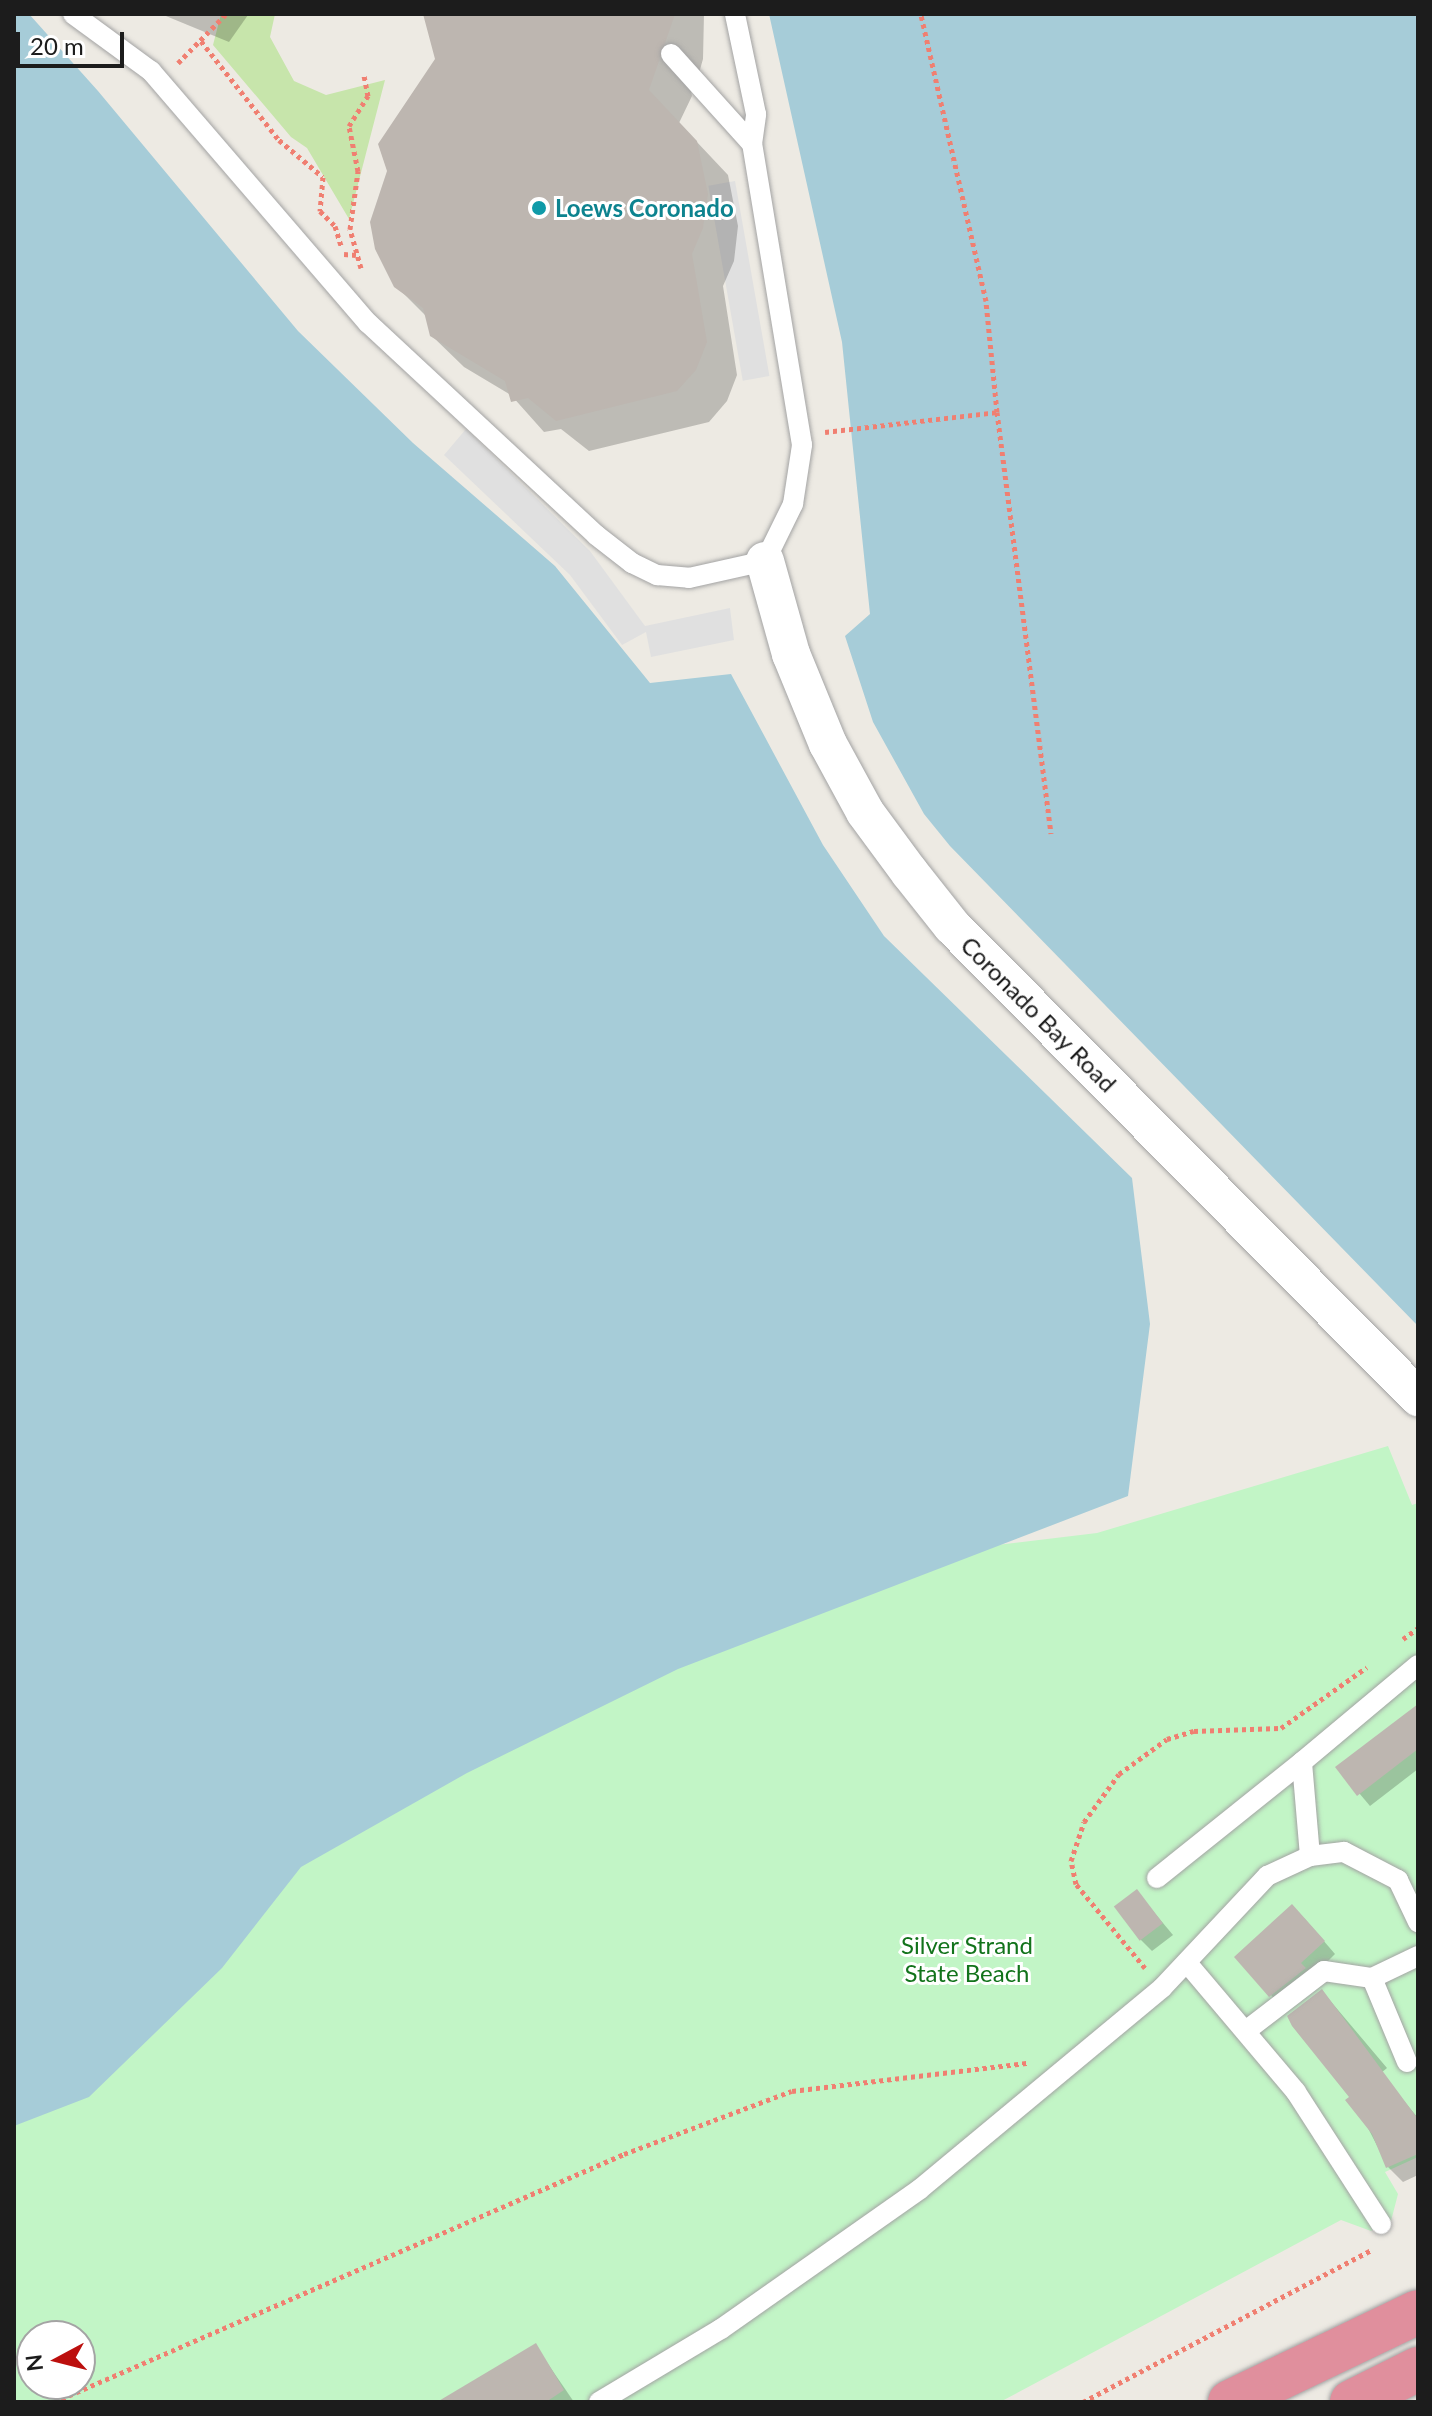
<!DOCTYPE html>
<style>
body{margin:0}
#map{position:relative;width:1432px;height:2416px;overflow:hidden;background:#edeae3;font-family:Lato,sans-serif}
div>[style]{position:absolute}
.grass>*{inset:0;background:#c7e5ab}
.park>*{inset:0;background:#c2f5c6}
.parking>*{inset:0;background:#e0e0e0;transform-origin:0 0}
.water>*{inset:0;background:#a6ccd8}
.shadow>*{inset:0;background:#0003}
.building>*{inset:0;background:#bdb6b0;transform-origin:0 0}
.path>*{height:5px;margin-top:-2.5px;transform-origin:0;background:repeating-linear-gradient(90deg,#f07f71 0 4px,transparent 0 8px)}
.roads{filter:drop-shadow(0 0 2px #a3a3a3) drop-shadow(0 0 2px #a3a3a3)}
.lane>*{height:20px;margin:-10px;padding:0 10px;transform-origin:10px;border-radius:10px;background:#fff}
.street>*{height:38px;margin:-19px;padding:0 19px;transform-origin:19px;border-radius:19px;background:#fff}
.highway>*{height:44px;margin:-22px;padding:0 22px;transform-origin:22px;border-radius:22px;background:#e08f9d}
.dots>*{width:22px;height:22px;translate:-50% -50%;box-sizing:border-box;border:4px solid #fff;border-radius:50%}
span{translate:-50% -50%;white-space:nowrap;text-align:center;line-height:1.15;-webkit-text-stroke:6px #fff;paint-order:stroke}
.culture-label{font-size:24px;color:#0d838f;font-weight:700}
.left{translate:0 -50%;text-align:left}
.street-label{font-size:24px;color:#1c1c1c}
.park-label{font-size:24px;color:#12731b}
.frame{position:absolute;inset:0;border:16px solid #1c1c1c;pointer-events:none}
.north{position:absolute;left:16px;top:2320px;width:80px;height:80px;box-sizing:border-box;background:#fff;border:2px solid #a4a4a4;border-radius:50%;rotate:263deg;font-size:22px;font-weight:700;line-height:32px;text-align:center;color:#1c1c1c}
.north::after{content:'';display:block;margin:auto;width:28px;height:36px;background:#bc0f0d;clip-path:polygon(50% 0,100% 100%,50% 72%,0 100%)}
.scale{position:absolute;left:16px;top:32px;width:108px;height:36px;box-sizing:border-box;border:4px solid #1c1c1c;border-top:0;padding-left:10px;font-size:24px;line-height:28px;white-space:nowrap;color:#1c1c1c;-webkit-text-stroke:6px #fff;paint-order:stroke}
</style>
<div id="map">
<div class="grass">
<i style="clip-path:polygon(221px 14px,275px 14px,270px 37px,294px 81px,326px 95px,385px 80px,349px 219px,307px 148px,291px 137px,213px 45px)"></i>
</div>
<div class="park">
<i style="clip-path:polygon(evenodd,1388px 1446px,1412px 1505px,1418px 1503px,1418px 2157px,1385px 2172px,1398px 2194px,1391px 2221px,1371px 2231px,1341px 2220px,1000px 2402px,14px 2402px,14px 2052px,113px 1960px,854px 1562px,1097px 1533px,1388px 1446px,32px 2336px,80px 2336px,80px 2384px,32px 2384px,32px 2336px)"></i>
</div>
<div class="parking">
<i style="left:735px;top:181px;width:198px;height:27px;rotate:80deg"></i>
<i style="clip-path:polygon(466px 429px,590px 551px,645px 626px,730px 608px,734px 640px,651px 657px,646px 632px,622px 645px,570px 575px,444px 455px)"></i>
</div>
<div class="water">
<i style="clip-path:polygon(14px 14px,29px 14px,98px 91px,298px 331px,413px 443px,555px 566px,650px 683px,731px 674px,823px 845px,884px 936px,1132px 1178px,1150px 1324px,1128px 1496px,678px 1669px,467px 1773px,301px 1867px,222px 1968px,89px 2097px,14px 2126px)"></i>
<i style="clip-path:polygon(769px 14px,1418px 14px,1418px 1326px,950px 846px,924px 814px,873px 722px,845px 636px,870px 614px,842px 342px)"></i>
</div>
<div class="shadow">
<i style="clip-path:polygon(161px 14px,247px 14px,248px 15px,229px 42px)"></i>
<i style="clip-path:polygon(425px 14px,704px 14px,703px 59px,699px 73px,689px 81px,692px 96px,679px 123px,728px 175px,738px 226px,734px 261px,723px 286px,737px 375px,727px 401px,709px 422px,589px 451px,561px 429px,544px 432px,511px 395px,464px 367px,431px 335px,427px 317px,396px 286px,437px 59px)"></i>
<i style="clip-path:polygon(1418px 1723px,1418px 1769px,1370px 1806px,1338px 1768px)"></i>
<i style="clip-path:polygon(1137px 1892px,1173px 1935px,1152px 1951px,1141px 1940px)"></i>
<i style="clip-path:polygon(1304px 1918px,1335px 1954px,1282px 2007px,1271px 1995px)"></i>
<i style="clip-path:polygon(1322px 1991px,1387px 2068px,1381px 2073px,1418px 2118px,1418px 2175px,1403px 2182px,1388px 2167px,1352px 2097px)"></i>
<i style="clip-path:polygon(535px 2345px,574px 2402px,476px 2402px)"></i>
</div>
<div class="building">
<i style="clip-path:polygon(423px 14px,675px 14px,649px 90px,697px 141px,708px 194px,703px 228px,692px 254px,707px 342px,696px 370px,677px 391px,556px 421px,528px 398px,511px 402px,505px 381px,430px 336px,423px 308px,394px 287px,375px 249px,370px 222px,387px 171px,378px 144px,435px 59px)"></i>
<i style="clip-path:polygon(1418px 1704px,1418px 1749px,1357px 1796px,1335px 1767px)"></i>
<i style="left:1137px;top:1889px;width:43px;height:29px;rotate:53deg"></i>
<i style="clip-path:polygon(1292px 1904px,1325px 1941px,1301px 1963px,1306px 1968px,1269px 1997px,1234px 1957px)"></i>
<i style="clip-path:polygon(1322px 1989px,1418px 2119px,1418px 2154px,1386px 2168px,1372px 2134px,1345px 2100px,1349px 2097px,1292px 2026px,1287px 2016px)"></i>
<i style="clip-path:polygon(536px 2343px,564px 2390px,546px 2402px,437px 2402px)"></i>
</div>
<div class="path">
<i style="left:201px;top:41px;width:126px;rotate:51.8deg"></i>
<i style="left:279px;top:140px;width:57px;rotate:40.1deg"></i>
<i style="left:323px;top:177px;width:34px;rotate:95deg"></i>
<i style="left:320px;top:211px;width:21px;rotate:45deg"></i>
<i style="left:335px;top:226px;width:21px;rotate:73deg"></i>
<i style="left:178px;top:63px;width:69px;rotate:-45.6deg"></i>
<i style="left:344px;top:254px;width:12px;rotate:5deg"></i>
<i style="left:361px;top:268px;width:41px;rotate:-105.8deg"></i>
<i style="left:350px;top:229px;width:59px;rotate:-82.1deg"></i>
<i style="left:358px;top:171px;width:46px;rotate:-101.3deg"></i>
<i style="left:349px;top:126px;width:36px;rotate:-58deg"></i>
<i style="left:368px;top:96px;width:21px;rotate:-101deg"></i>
<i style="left:997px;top:412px;width:425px;rotate:82.7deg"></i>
<i style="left:825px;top:432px;width:173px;rotate:-6.6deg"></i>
<i style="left:997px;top:412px;width:112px;rotate:-95.7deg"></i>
<i style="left:986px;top:301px;width:294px;rotate:-102.8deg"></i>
<i style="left:1403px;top:1639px;width:19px;rotate:-36deg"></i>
<i style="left:1145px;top:1968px;width:109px;rotate:-129.4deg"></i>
<i style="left:1076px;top:1884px;width:24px;rotate:-102deg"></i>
<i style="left:1071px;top:1861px;width:41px;rotate:-71.6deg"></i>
<i style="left:1084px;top:1822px;width:59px;rotate:-53.9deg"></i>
<i style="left:1119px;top:1774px;width:59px;rotate:-36.1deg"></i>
<i style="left:1167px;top:1739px;width:28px;rotate:-17deg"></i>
<i style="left:1194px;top:1731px;width:87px;rotate:-2deg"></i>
<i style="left:1281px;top:1728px;width:105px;rotate:-35.3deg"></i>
<i style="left:54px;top:2402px;width:622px;rotate:-23.51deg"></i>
<i style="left:624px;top:2154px;width:179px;rotate:-20.6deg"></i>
<i style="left:792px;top:2091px;width:238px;rotate:-6.8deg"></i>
<i style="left:1083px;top:2402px;width:326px;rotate:-27.8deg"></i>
</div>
<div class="roads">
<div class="lane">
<i style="left:73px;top:14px;width:97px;rotate:36.2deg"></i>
<i style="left:151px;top:71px;width:333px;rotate:49.3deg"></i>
<i style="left:368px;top:323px;width:311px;rotate:42.9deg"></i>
<i style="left:596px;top:535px;width:46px;rotate:37.9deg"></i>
<i style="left:632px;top:563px;width:28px;rotate:26deg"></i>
<i style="left:657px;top:575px;width:32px;rotate:5deg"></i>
<i style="left:689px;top:578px;width:78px;rotate:-12.6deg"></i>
<i style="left:765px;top:561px;width:64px;rotate:-63.8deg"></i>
<i style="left:793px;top:504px;width:60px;rotate:-81.3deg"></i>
<i style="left:802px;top:445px;width:305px;rotate:-99.4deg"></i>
<i style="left:752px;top:144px;width:30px;rotate:-82deg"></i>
<i style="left:756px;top:114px;width:102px;rotate:-101.9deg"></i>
<i style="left:671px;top:54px;width:121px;rotate:48deg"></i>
<i style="left:1310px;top:1856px;width:94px;rotate:-94.9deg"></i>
<i style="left:1302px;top:1762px;width:151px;rotate:-39.9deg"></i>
<i style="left:1157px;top:1878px;width:186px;rotate:-38.7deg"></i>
<i style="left:1188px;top:1964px;width:167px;rotate:49.8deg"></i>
<i style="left:1296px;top:2092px;width:157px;rotate:57.2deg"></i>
<i style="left:1372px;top:1978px;width:91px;rotate:67.4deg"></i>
<i style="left:1247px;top:2030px;width:97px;rotate:-37.5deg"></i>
<i style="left:1324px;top:1971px;width:49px;rotate:8.3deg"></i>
<i style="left:1372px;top:1978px;width:51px;rotate:-25.6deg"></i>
<i style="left:599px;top:2402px;width:142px;rotate:-30.9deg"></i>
<i style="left:721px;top:2329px;width:243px;rotate:-35.1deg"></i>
<i style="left:920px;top:2189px;width:315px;rotate:-39.7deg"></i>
<i style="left:1162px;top:1988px;width:154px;rotate:-46.8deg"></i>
<i style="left:1267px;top:1876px;width:47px;rotate:-24.9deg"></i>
<i style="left:1310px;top:1856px;width:34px;rotate:-7deg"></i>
<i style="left:1344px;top:1852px;width:61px;rotate:27.4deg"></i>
<i style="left:1398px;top:1880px;width:47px;rotate:64.5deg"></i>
</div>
<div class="street">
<i style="left:765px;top:561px;width:97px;rotate:74.4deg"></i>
<i style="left:791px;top:654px;width:97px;rotate:67.7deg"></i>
<i style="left:828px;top:744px;width:77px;rotate:61.4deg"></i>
<i style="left:865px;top:812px;width:76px;rotate:53.6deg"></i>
<i style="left:910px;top:873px;width:68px;rotate:51.6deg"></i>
<i style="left:952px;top:926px;width:663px;rotate:45.31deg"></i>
</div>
<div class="highway">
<i style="left:1230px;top:2402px;width:208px;rotate:-25.6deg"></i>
<i style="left:1352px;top:2402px;width:74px;rotate:-26.6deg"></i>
</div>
</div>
<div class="dots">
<i style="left:539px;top:208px;background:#0f9aa8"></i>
</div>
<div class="culture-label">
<span class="left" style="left:555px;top:208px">Loews Coronado</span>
</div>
<div class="street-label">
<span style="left:1039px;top:1014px;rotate:45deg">Coronado Bay Road</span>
</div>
<div class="park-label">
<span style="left:967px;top:1959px">Silver Strand<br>State Beach</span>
</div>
<div class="frame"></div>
<div class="north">N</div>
<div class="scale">20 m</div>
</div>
